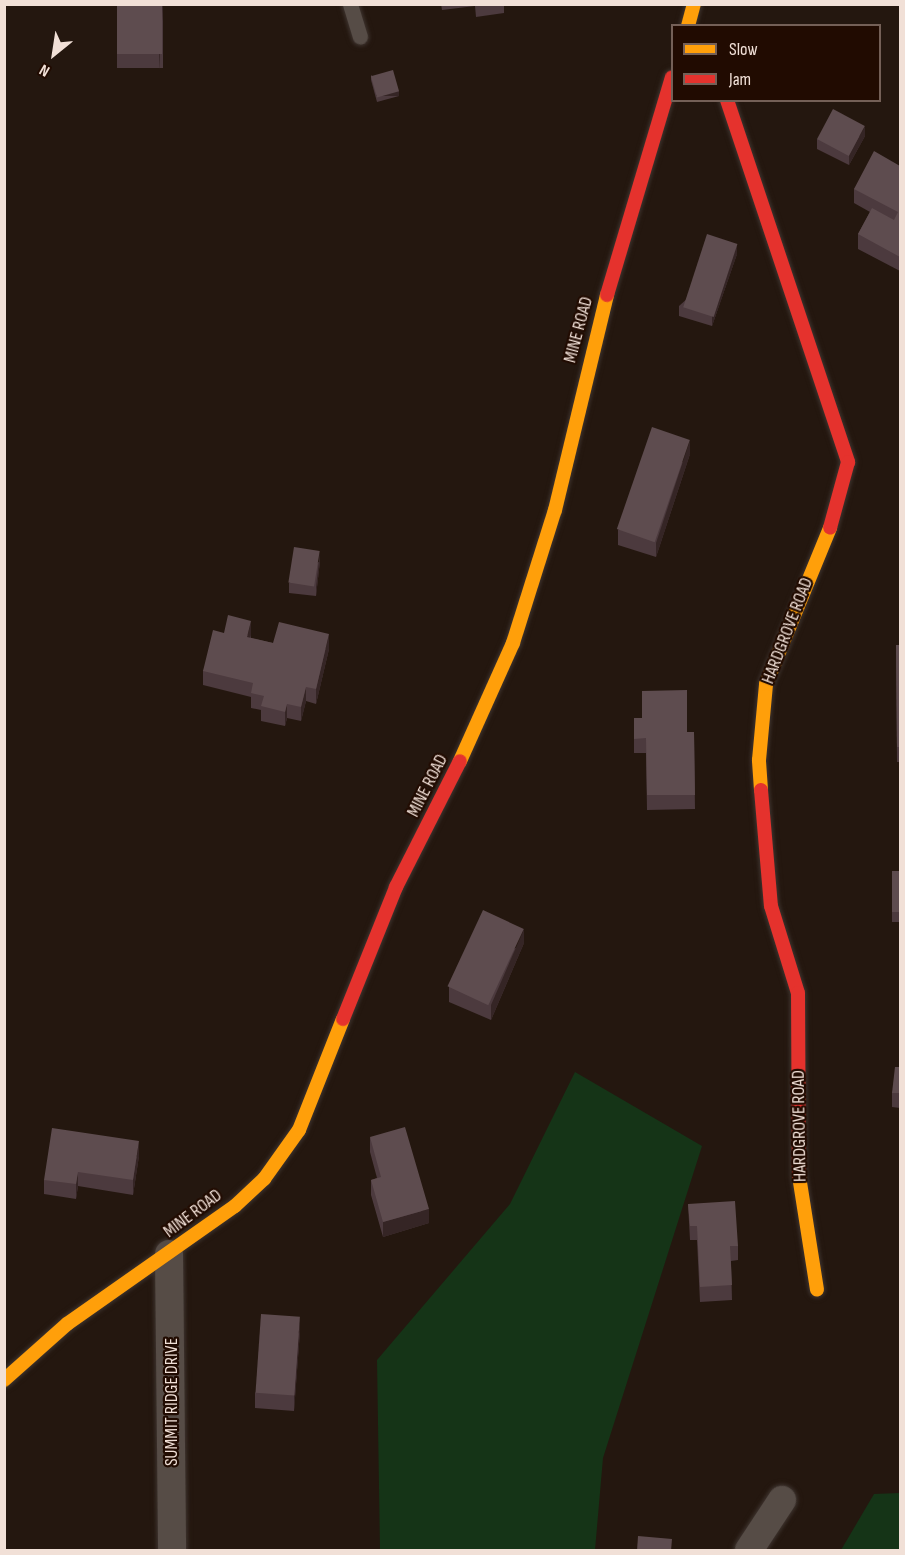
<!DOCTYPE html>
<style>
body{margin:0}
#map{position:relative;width:905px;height:1555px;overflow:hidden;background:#24170f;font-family:"Sofia Sans Condensed",sans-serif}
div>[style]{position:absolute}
.green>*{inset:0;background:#153417}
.roads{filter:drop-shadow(0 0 2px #3e342f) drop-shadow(0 0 2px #3e342f)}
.lane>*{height:15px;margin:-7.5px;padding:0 7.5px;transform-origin:7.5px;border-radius:7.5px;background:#564c46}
.street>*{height:28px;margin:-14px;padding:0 14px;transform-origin:14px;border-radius:14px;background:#564c46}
.slow>*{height:14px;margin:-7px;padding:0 7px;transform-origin:7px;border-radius:7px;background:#ff9f0a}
.jam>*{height:14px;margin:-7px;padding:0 7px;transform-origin:7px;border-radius:7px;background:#e5322d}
.wall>*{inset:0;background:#4c3a3e;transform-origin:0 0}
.shaded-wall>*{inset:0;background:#352525;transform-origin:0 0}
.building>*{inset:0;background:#5e4c4f;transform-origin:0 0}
span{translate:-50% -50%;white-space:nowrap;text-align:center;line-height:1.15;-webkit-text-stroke:4.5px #210b01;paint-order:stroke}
.street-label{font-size:18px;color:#f1e0d7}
.frame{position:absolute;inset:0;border:6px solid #f1e0d7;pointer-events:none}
.legend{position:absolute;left:671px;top:24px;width:210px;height:78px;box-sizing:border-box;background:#210b01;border:2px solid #746057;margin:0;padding:8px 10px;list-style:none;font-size:18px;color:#f1e0d7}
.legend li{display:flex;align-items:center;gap:12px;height:30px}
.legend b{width:30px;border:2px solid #746057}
.north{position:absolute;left:24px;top:24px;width:60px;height:60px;-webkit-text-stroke:4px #210b01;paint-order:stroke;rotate:210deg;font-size:16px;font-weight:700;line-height:24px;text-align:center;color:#f1e0d7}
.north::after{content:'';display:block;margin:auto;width:21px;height:27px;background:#f1e0d7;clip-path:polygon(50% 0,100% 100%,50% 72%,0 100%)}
</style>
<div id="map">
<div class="green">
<i style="clip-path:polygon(575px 1072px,702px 1146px,603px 1458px,595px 1550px,380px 1550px,377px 1360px,510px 1204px)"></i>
<i style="clip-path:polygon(900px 1493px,900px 1550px,841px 1550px,874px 1494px)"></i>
</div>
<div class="roads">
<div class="lane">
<i style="left:350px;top:4px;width:34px;rotate:73deg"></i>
</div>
<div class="street">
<i style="left:169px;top:1254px;width:296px;rotate:89.4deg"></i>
<i style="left:749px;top:1550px;width:60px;rotate:-56.6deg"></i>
</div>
<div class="slow">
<i style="left:688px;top:26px;width:23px;rotate:-75deg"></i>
<i style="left:460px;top:761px;width:129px;rotate:-65.8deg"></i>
<i style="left:513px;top:643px;width:139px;rotate:-72.5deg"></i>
<i style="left:555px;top:510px;width:221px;rotate:-76.4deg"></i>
<i style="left:761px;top:790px;width:30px;rotate:-94deg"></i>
<i style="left:759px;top:760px;width:76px;rotate:-84.7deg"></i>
<i style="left:766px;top:684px;width:169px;rotate:-67.7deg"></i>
<i style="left:799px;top:1176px;width:115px;rotate:81deg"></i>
<i style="left:4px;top:1380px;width:84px;rotate:-41.6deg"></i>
<i style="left:67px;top:1324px;width:205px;rotate:-35.1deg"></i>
<i style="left:235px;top:1206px;width:40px;rotate:-43deg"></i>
<i style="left:264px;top:1179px;width:60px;rotate:-54.5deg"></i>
<i style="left:299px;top:1130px;width:119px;rotate:-68.4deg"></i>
</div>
<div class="jam">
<i style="left:727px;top:100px;width:382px;rotate:71.5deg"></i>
<i style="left:848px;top:462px;width:68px;rotate:105.3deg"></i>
<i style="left:607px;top:295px;width:227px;rotate:-73.4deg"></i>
<i style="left:761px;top:790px;width:116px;rotate:85.1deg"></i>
<i style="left:771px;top:906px;width:91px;rotate:72.8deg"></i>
<i style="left:798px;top:993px;width:183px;rotate:89.7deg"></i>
<i style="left:343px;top:1019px;width:142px;rotate:-68.1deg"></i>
<i style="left:396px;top:887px;width:141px;rotate:-63.1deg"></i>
</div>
</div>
<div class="wall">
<i style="left:117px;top:4px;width:46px;height:64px"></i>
<i style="clip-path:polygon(441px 4px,504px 4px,504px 13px,476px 17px,475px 6px,442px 10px)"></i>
<i style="clip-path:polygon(371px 75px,399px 96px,377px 102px,371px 80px)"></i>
<i style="clip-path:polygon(865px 136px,849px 165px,817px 149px,817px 139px)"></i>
<i style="clip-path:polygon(900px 166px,900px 271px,858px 249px,858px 234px,870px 212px,854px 203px,854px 189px)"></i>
<i style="clip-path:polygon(737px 254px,712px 326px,679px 316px,679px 306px)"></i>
<i style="clip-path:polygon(690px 454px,656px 557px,618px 545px,618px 530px)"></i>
<i style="clip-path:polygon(320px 561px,316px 596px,289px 593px,289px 583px)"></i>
<i style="clip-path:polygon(224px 633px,251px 635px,251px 638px,273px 643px,329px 649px,316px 704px,306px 701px,301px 721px,287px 718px,285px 726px,261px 721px,261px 710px,251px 708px,251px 697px,203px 685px,203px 671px)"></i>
<i style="clip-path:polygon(896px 645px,900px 645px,900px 762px,897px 762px)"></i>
<i style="clip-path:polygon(634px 718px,687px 732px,694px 732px,695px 809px,647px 810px,646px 753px,634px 753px)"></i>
<i style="left:892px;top:871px;width:8px;height:51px"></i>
<i style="clip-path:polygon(524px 943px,491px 1020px,449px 1002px,449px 987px)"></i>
<i style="clip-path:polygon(900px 1067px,900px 1108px,892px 1107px,892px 1093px)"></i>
<i style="clip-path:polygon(370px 1137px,429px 1223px,383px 1237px,371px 1195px,371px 1180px,377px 1178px,370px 1152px)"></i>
<i style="clip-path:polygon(139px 1156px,133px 1195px,78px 1186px,76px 1199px,44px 1194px,44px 1180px)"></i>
<i style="clip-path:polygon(688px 1204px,738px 1246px,738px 1260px,731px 1261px,732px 1300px,700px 1302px,697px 1240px,690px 1240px)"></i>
<i style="clip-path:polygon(300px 1331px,294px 1411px,255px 1408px,255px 1393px)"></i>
</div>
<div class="shaded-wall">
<i style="clip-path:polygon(162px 4px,163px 4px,159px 71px,159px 57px)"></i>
<i style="left:399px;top:91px;width:5px;height:23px;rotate:90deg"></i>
<i style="clip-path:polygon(865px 126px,865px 136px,849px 165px,849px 155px)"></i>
<i style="clip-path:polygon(737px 244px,737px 254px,712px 326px,712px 316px)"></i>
<i style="clip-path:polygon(690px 440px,690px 454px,656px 557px,656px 543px)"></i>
<i style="clip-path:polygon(320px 551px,320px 561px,316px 596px,316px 587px)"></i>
<i style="clip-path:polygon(251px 621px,251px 635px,247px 652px,247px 637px)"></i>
<i style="clip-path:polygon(329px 634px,329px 649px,316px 704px,316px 689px)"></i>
<i style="clip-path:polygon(306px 687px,306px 701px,301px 721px,301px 707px)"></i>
<i style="clip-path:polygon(287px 704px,287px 718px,285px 726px,285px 712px)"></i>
<i style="clip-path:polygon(524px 929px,524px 943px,491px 1020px,491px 1005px)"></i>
<i style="clip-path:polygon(139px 1141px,139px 1156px,133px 1195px,133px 1180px)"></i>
<i style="clip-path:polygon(78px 1172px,78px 1186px,76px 1199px,76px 1184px)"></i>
<i style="clip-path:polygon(429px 1209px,429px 1223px,383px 1237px,383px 1222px)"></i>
<i style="clip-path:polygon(300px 1317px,300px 1331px,294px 1411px,294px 1396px)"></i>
</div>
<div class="building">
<i style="left:117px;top:4px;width:45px;height:50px"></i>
<i style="left:393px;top:70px;width:22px;height:23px;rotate:74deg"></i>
<i style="left:833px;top:109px;width:36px;height:34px;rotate:28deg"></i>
<i style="clip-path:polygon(874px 151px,900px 166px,900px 257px,858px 234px,872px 208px,894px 220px,898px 212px,854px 189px)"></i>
<i style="left:707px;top:234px;width:32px;height:77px;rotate:18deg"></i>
<i style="left:652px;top:427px;width:40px;height:108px;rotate:19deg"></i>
<i style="left:294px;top:547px;width:26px;height:36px;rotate:9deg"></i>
<i style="clip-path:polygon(228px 615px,251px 621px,247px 637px,273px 643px,279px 622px,329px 634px,316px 689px,306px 687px,301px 707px,287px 704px,285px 712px,261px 706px,264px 696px,251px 693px,253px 683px,203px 671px,213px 630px,224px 633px)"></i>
<i style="clip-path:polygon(896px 645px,900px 645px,900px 747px,897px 747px)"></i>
<i style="clip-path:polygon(687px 690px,687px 732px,694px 732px,695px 795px,647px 795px,646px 738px,634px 739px,634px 718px,642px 718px,642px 691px)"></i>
<i style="left:892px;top:871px;width:8px;height:41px"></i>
<i style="left:483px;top:910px;width:45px;height:84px;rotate:25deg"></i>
<i style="clip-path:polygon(895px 1067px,900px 1067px,900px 1093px,892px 1093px)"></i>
<i style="clip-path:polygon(405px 1127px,429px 1209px,383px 1222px,371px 1180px,381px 1177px,370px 1137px)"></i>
<i style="clip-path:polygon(52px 1128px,139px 1141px,133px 1180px,78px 1172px,76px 1184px,44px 1180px)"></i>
<i style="clip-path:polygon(735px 1201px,738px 1246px,730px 1246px,732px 1285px,700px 1287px,697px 1226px,690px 1226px,688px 1204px)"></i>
<i style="left:261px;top:1314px;width:39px;height:79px;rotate:4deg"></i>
<i style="clip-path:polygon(638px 1536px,672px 1539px,671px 1551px,637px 1551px)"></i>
</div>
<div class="street-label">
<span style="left:579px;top:330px;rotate:-75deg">MINE ROAD</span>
<span style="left:788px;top:631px;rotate:-69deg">HARDGROVE ROAD</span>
<span style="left:428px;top:786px;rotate:-63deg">MINE ROAD</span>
<span style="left:800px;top:1126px;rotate:-91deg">HARDGROVE ROAD</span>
<span style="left:193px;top:1214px;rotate:-37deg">MINE ROAD</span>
<span style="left:172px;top:1402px;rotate:-90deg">SUMMIT RIDGE DRIVE</span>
</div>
<div class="frame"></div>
<ul class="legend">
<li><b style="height:8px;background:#ff9f0a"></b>Slow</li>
<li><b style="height:8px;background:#e5322d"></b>Jam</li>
</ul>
<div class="north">N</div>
</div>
